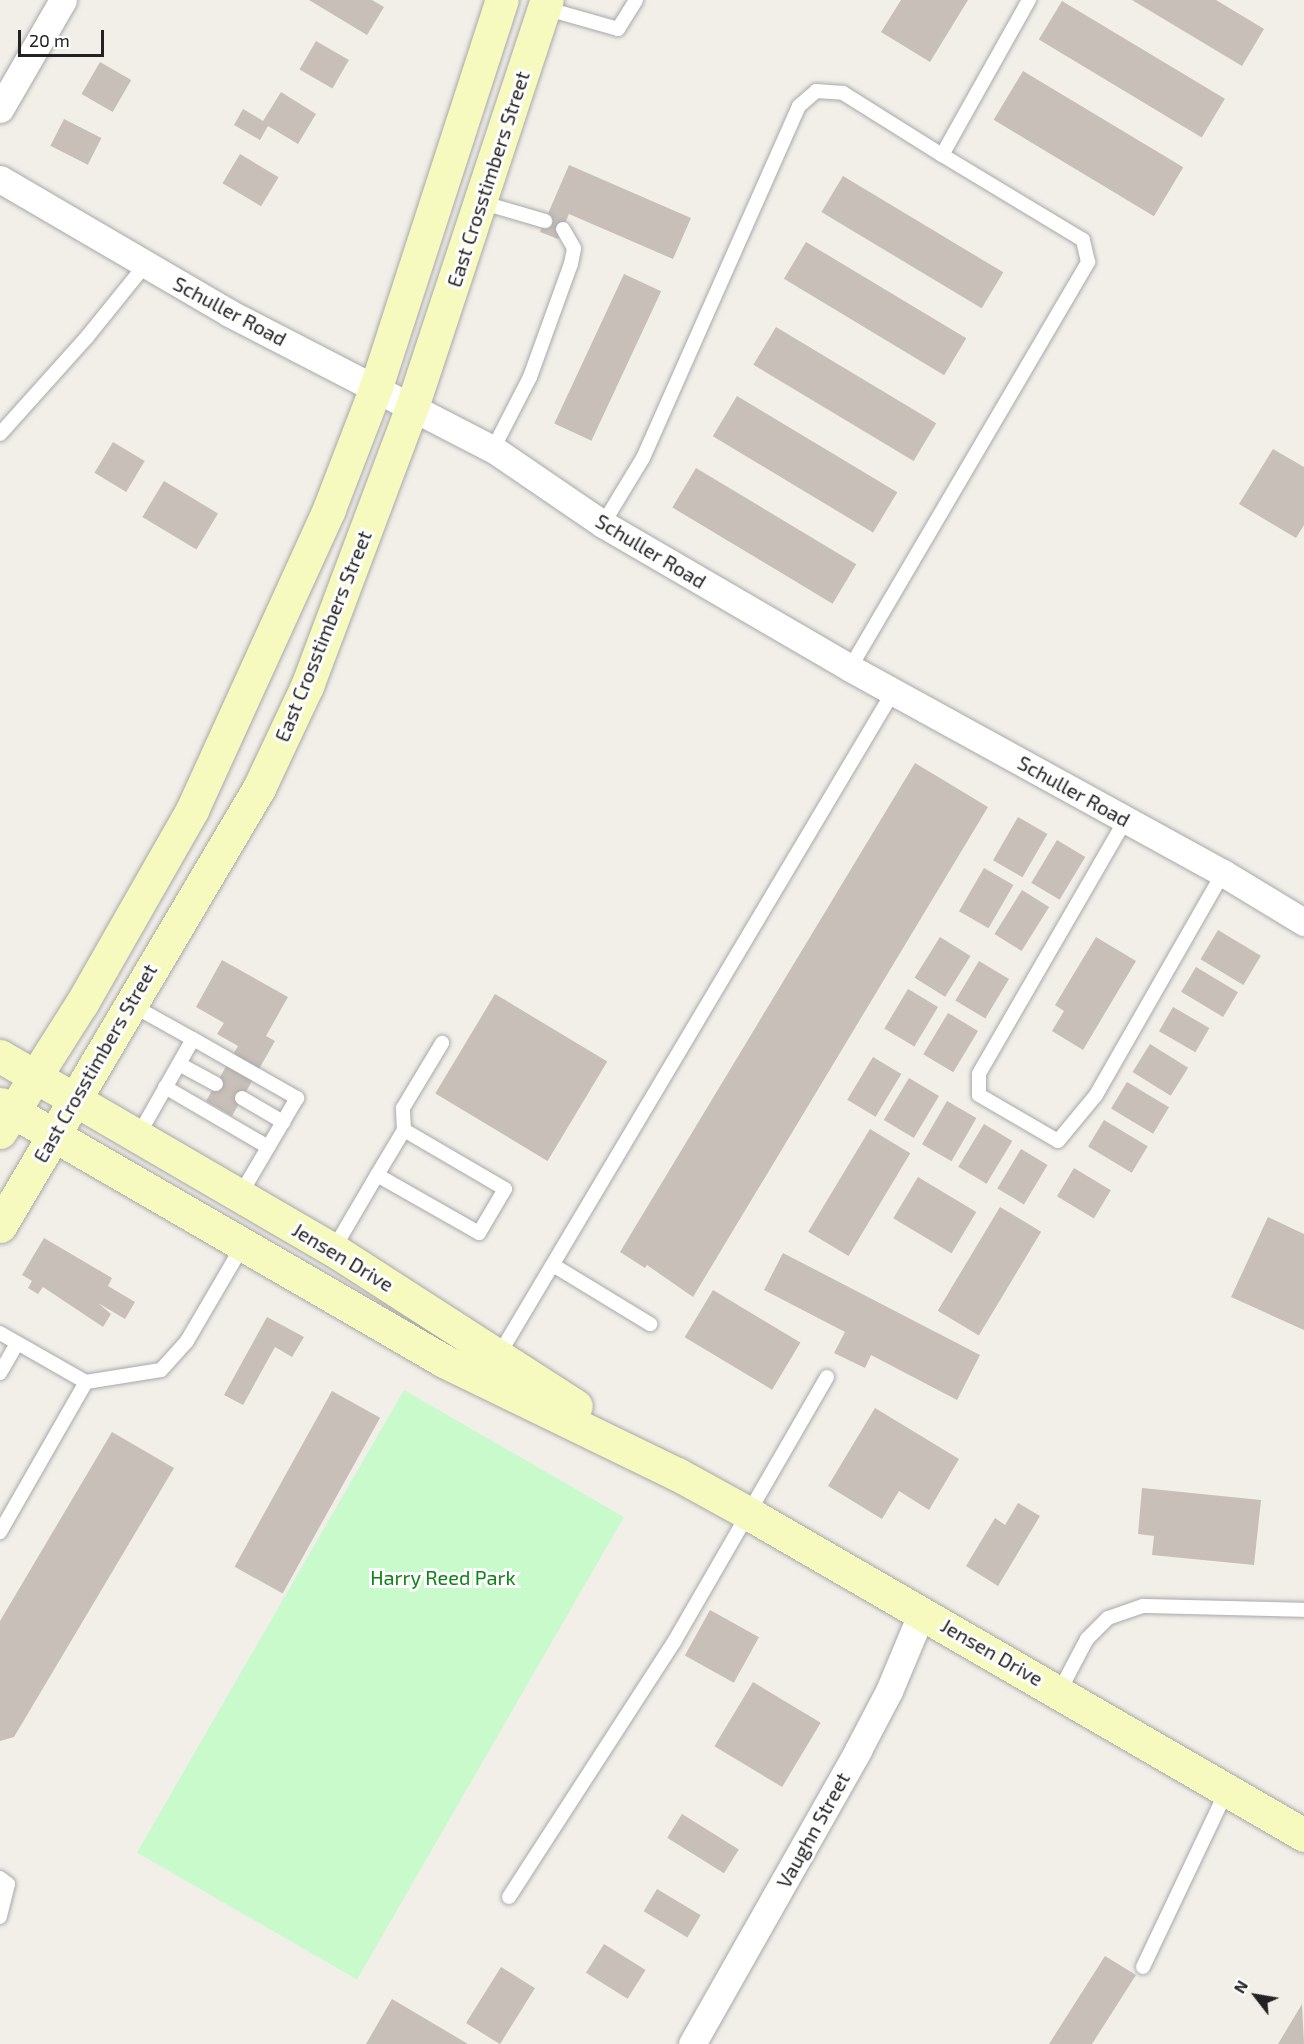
<!DOCTYPE html>
<style>
body{margin:0}
#map{position:relative;width:1304px;height:2044px;overflow:hidden;background:#f2efe9;font-family:"Exo 2",sans-serif}
div>[style]{position:absolute}
.park>*{inset:0;background:#c8facc;transform-origin:0 0}
.building>*{inset:0;background:#c7bfb8;transform-origin:0 0}
.roads{filter:drop-shadow(0 0 2px #a9a9a9) drop-shadow(0 0 2px #a9a9a9)}
.lane>*{height:14px;margin:-7px;padding:0 7px;transform-origin:7px;border-radius:7px;background:#fff}
.street>*{height:27px;margin:-13.5px;padding:0 13.5px;transform-origin:13.5px;border-radius:13.5px;background:#fff}
.secondary>*{height:33px;margin:-16.5px;padding:0 16.5px;transform-origin:16.5px;border-radius:16.5px;background:#f7fabf}
span{translate:-50% -50%;white-space:nowrap;text-align:center;line-height:1.15;-webkit-text-stroke:6px #fff;paint-order:stroke}
.street-label{font-size:20px;color:#222}
.park-label{font-size:20px;color:#0c8416}
.north{position:absolute;left:1226px;top:1966px;width:60px;height:60px;-webkit-text-stroke:4px #fff;paint-order:stroke;rotate:301deg;font-size:16px;font-weight:700;line-height:24px;text-align:center;color:#222}
.north::after{content:'';display:block;margin:auto;width:21px;height:27px;background:#222;clip-path:polygon(50% 0,100% 100%,50% 72%,0 100%)}
.scale{position:absolute;left:18px;top:30px;width:86px;height:27px;box-sizing:border-box;border:3px solid #222;border-top:0;padding-left:8px;font-size:18px;line-height:21px;white-space:nowrap;color:#222;-webkit-text-stroke:4px #fff;paint-order:stroke}
</style>
<div id="map">
<div class="park">
<i style="left:404px;top:1390px;width:254px;height:534px;rotate:30deg"></i>
</div>
<div class="building">
<i style="clip-path:polygon(309px 0,372px 0,384px 7px,367px 35px)"></i>
<i style="clip-path:polygon(901px 0,968px 0,930px 62px,881px 32px)"></i>
<i style="clip-path:polygon(1132px 0,1216px 0,1264px 29px,1242px 66px)"></i>
<i style="left:1062px;top:1px;width:190px;height:45px;rotate:31deg"></i>
<i style="left:316px;top:41px;width:38px;height:33px;rotate:30deg"></i>
<i style="left:100px;top:62px;width:36px;height:37px;rotate:30deg"></i>
<i style="left:1023px;top:71px;width:187px;height:57px;rotate:31deg"></i>
<i style="clip-path:polygon(281px 92px,316px 114px,298px 144px,268px 126px,260px 140px,234px 125px,243px 109px,263px 121px)"></i>
<i style="left:64px;top:119px;width:42px;height:30px;rotate:27deg"></i>
<i style="left:240px;top:154px;width:45px;height:34px;rotate:31deg"></i>
<i style="clip-path:polygon(569px 165px,691px 218px,673px 259px,569px 214px,558px 239px,540px 232px)"></i>
<i style="left:843px;top:176px;width:187px;height:42px;rotate:31deg"></i>
<i style="left:806px;top:242px;width:187px;height:43px;rotate:31deg"></i>
<i style="left:624px;top:274px;width:41px;height:165px;rotate:25deg"></i>
<i style="left:776px;top:327px;width:187px;height:44px;rotate:31deg"></i>
<i style="left:737px;top:396px;width:187px;height:47px;rotate:31deg"></i>
<i style="left:113px;top:442px;width:37px;height:36px;rotate:31deg"></i>
<i style="clip-path:polygon(1273px 449px,1304px 467px,1304px 525px,1296px 538px,1239px 504px)"></i>
<i style="left:696px;top:468px;width:187px;height:46px;rotate:31deg"></i>
<i style="left:164px;top:481px;width:63px;height:42px;rotate:31deg"></i>
<i style="clip-path:polygon(915px 763px,988px 807px,693px 1297px,647px 1265px,645px 1268px,620px 1252px)"></i>
<i style="left:1018px;top:817px;width:34px;height:50px;rotate:30deg"></i>
<i style="left:1057px;top:840px;width:33px;height:50px;rotate:31deg"></i>
<i style="left:984px;top:868px;width:34px;height:50px;rotate:30deg"></i>
<i style="left:1022px;top:890px;width:32px;height:52px;rotate:32deg"></i>
<i style="left:1218px;top:930px;width:50px;height:34px;rotate:31deg"></i>
<i style="left:940px;top:937px;width:36px;height:48px;rotate:32deg"></i>
<i style="clip-path:polygon(1096px 937px,1136px 961px,1083px 1050px,1052px 1031px,1064px 1011px,1055px 1005px)"></i>
<i style="clip-path:polygon(222px 960px,288px 997px,266px 1036px,275px 1041px,232px 1116px,206px 1101px,238px 1046px,217px 1034px,224px 1023px,196px 1007px)"></i>
<i style="left:979px;top:961px;width:35px;height:46px;rotate:31deg"></i>
<i style="left:1196px;top:967px;width:49px;height:29px;rotate:31deg"></i>
<i style="left:908px;top:989px;width:35px;height:46px;rotate:31deg"></i>
<i style="left:495px;top:994px;width:131px;height:116px;rotate:31deg"></i>
<i style="left:1173px;top:1007px;width:42px;height:28px;rotate:30deg"></i>
<i style="left:948px;top:1013px;width:35px;height:48px;rotate:31deg"></i>
<i style="left:1150px;top:1044px;width:45px;height:33px;rotate:32deg"></i>
<i style="left:873px;top:1057px;width:33px;height:50px;rotate:31deg"></i>
<i style="left:909px;top:1078px;width:35px;height:49px;rotate:31deg"></i>
<i style="left:1127px;top:1082px;width:49px;height:31px;rotate:31deg"></i>
<i style="left:947px;top:1101px;width:34px;height:50px;rotate:30deg"></i>
<i style="left:1104px;top:1120px;width:51px;height:31px;rotate:31deg"></i>
<i style="left:984px;top:1124px;width:33px;height:50px;rotate:31deg"></i>
<i style="left:870px;top:1129px;width:47px;height:120px;rotate:31deg"></i>
<i style="left:1021px;top:1149px;width:31px;height:46px;rotate:31deg"></i>
<i style="left:1074px;top:1168px;width:43px;height:33px;rotate:31deg"></i>
<i style="left:918px;top:1177px;width:68px;height:48px;rotate:31deg"></i>
<i style="left:1000px;top:1207px;width:48px;height:121px;rotate:31deg"></i>
<i style="clip-path:polygon(1268px 1217px,1304px 1234px,1304px 1330px,1231px 1297px)"></i>
<i style="clip-path:polygon(44px 1238px,112px 1278px,108px 1286px,135px 1302px,125px 1319px,98px 1303px,111px 1314px,103px 1327px,43px 1287px,38px 1294px,28px 1288px,32px 1281px,22px 1275px)"></i>
<i style="clip-path:polygon(783px 1253px,980px 1355px,957px 1400px,871px 1355px,865px 1368px,834px 1353px,845px 1332px,764px 1290px)"></i>
<i style="left:713px;top:1290px;width:102px;height:55px;rotate:31deg"></i>
<i style="clip-path:polygon(267px 1317px,304px 1337px,292px 1357px,275px 1347px,243px 1405px,224px 1395px)"></i>
<i style="left:332px;top:1391px;width:55px;height:201px;rotate:29deg"></i>
<i style="clip-path:polygon(875px 1408px,959px 1459px,929px 1510px,899px 1491px,882px 1519px,828px 1486px)"></i>
<i style="clip-path:polygon(112px 1432px,174px 1468px,14px 1737px,0 1741px,0 1621px)"></i>
<i style="clip-path:polygon(1142px 1488px,1261px 1500px,1254px 1565px,1152px 1555px,1154px 1536px,1138px 1534px)"></i>
<i style="clip-path:polygon(1018px 1503px,1040px 1516px,998px 1586px,966px 1566px,995px 1518px,1005px 1525px)"></i>
<i style="left:710px;top:1610px;width:56px;height:52px;rotate:29deg"></i>
<i style="left:753px;top:1682px;width:79px;height:75px;rotate:31deg"></i>
<i style="left:682px;top:1814px;width:67px;height:28px;rotate:32deg"></i>
<i style="left:657px;top:1889px;width:51px;height:26px;rotate:31deg"></i>
<i style="left:604px;top:1944px;width:49px;height:34px;rotate:32deg"></i>
<i style="clip-path:polygon(1105px 1956px,1136px 1975px,1092px 2044px,1049px 2044px)"></i>
<i style="left:501px;top:1967px;width:40px;height:66px;rotate:32deg"></i>
<i style="clip-path:polygon(392px 1999px,468px 2044px,366px 2044px)"></i>
<i style="clip-path:polygon(1302px 2004px,1304px 2044px,1278px 2044px)"></i>
</div>
<div class="roads">
<div class="lane">
<i style="left:544px;top:8px;width:77px;rotate:15.8deg"></i>
<i style="left:618px;top:29px;width:34px;rotate:-58deg"></i>
<i style="left:480px;top:202px;width:68px;rotate:16.3deg"></i>
<i style="left:0;top:434px;width:130px;rotate:-48.1deg"></i>
<i style="left:87px;top:337px;width:94px;rotate:-51.1deg"></i>
<i style="left:493px;top:449px;width:81px;rotate:-62.8deg"></i>
<i style="left:530px;top:377px;width:120px;rotate:-70.1deg"></i>
<i style="left:571px;top:264px;width:16px;rotate:-79deg"></i>
<i style="left:574px;top:248px;width:22px;rotate:-120deg"></i>
<i style="left:603px;top:524px;width:77px;rotate:-58.8deg"></i>
<i style="left:643px;top:458px;width:385px;rotate:-66.1deg"></i>
<i style="left:799px;top:106px;width:23px;rotate:-41deg"></i>
<i style="left:816px;top:91px;width:27px;rotate:4deg"></i>
<i style="left:843px;top:93px;width:117px;rotate:32.1deg"></i>
<i style="left:850px;top:668px;width:471px;rotate:-59.6deg"></i>
<i style="left:1088px;top:262px;width:23px;rotate:-103deg"></i>
<i style="left:1083px;top:240px;width:165px;rotate:-148.9deg"></i>
<i style="left:942px;top:155px;width:178px;rotate:-60.7deg"></i>
<i style="left:1126px;top:819px;width:294px;rotate:120deg"></i>
<i style="left:979px;top:1074px;width:21px;rotate:90deg"></i>
<i style="left:979px;top:1095px;width:91px;rotate:30.2deg"></i>
<i style="left:1058px;top:1141px;width:60px;rotate:-50.4deg"></i>
<i style="left:1096px;top:1095px;width:256px;rotate:-60.2deg"></i>
<i style="left:130px;top:1004px;width:72px;rotate:29.1deg"></i>
<i style="left:193px;top:1039px;width:112px;rotate:119.6deg"></i>
<i style="left:193px;top:1039px;width:120px;rotate:29.6deg"></i>
<i style="left:297px;top:1098px;width:113px;rotate:120.4deg"></i>
<i style="left:179px;top:1064px;width:42px;rotate:28.4deg"></i>
<i style="left:165px;top:1087px;width:119px;rotate:30.2deg"></i>
<i style="left:242px;top:1098px;width:48px;rotate:30.3deg"></i>
<i style="left:404px;top:1130px;width:22px;rotate:-93deg"></i>
<i style="left:403px;top:1108px;width:76px;rotate:-59deg"></i>
<i style="left:333px;top:1250px;width:87px;rotate:-59.6deg"></i>
<i style="left:377px;top:1175px;width:52px;rotate:-59deg"></i>
<i style="left:404px;top:1130px;width:117px;rotate:30.3deg"></i>
<i style="left:505px;top:1189px;width:51px;rotate:120.6deg"></i>
<i style="left:479px;top:1233px;width:117px;rotate:-150.4deg"></i>
<i style="left:553px;top:1265px;width:114px;rotate:31.3deg"></i>
<i style="left:0;top:1333px;width:99px;rotate:29.7deg"></i>
<i style="left:86px;top:1382px;width:173px;rotate:119.8deg"></i>
<i style="left:497px;top:1358px;width:775px;rotate:-59.26deg"></i>
<i style="left:0;top:1373px;width:34px;rotate:-60deg"></i>
<i style="left:86px;top:1382px;width:76px;rotate:-9.1deg"></i>
<i style="left:161px;top:1370px;width:39px;rotate:-48deg"></i>
<i style="left:187px;top:1341px;width:111px;rotate:-59.7deg"></i>
<i style="left:1059px;top:1692px;width:60px;rotate:-62.2deg"></i>
<i style="left:1087px;top:1639px;width:30px;rotate:-45deg"></i>
<i style="left:1108px;top:1618px;width:37px;rotate:-19deg"></i>
<i style="left:1143px;top:1606px;width:161px;rotate:1.4deg"></i>
<i style="left:0;top:1878px;width:10px;rotate:37deg"></i>
<i style="left:8px;top:1884px;width:34px;rotate:104deg"></i>
<i style="left:509px;top:1897px;width:304px;rotate:-57.1deg"></i>
<i style="left:674px;top:1642px;width:306px;rotate:-60deg"></i>
<i style="left:1143px;top:1967px;width:196px;rotate:-64.6deg"></i>
</div>
<div class="street">
<i style="left:0;top:109px;width:126px;rotate:-60deg"></i>
<i style="left:0;top:179px;width:265px;rotate:30.3deg"></i>
<i style="left:229px;top:313px;width:297px;rotate:27.3deg"></i>
<i style="left:493px;top:449px;width:133px;rotate:34.3deg"></i>
<i style="left:603px;top:524px;width:286px;rotate:30.2deg"></i>
<i style="left:850px;top:668px;width:426px;rotate:28.8deg"></i>
<i style="left:1223px;top:873px;width:95px;rotate:31.2deg"></i>
<i style="left:692px;top:2044px;width:338px;rotate:-60.5deg"></i>
<i style="left:858px;top:1750px;width:67px;rotate:-62.3deg"></i>
<i style="left:889px;top:1691px;width:86px;rotate:-67.3deg"></i>
</div>
<div class="secondary">
<i style="left:0;top:1056px;width:390px;rotate:30.2deg"></i>
<i style="left:337px;top:1252px;width:284px;rotate:32.8deg"></i>
<i style="left:0;top:1104px;width:513px;rotate:30.06deg"></i>
<i style="left:444px;top:1361px;width:259px;rotate:25.9deg"></i>
<i style="left:677px;top:1474px;width:79px;rotate:28.8deg"></i>
<i style="left:746px;top:1512px;width:645px;rotate:30.06deg"></i>
<i style="left:0;top:1132px;width:153px;rotate:-57.6deg"></i>
<i style="left:82px;top:1003px;width:222px;rotate:-60.3deg"></i>
<i style="left:192px;top:810px;width:331px;rotate:-65.5deg"></i>
<i style="left:329px;top:509px;width:131px;rotate:-68.9deg"></i>
<i style="left:376px;top:387px;width:407px;rotate:-72deg"></i>
<i style="left:0;top:1226px;width:509px;rotate:-59.4deg"></i>
<i style="left:259px;top:788px;width:113px;rotate:-64.8deg"></i>
<i style="left:307px;top:686px;width:301px;rotate:-69.4deg"></i>
<i style="left:413px;top:404px;width:426px;rotate:-71.7deg"></i>
</div>
</div>
<div class="street-label">
<span style="left:488px;top:179px;rotate:-72deg">East Crosstimbers Street</span>
<span style="left:230px;top:311px;rotate:28deg">Schuller Road</span>
<span style="left:651px;top:551px;rotate:31deg">Schuller Road</span>
<span style="left:323px;top:636px;rotate:-68deg">East Crosstimbers Street</span>
<span style="left:1074px;top:791px;rotate:29deg">Schuller Road</span>
<span style="left:95px;top:1063px;rotate:-60deg">East Crosstimbers Street</span>
<span style="left:343px;top:1257px;rotate:31deg">Jensen Drive</span>
<span style="left:992px;top:1652px;rotate:30deg">Jensen Drive</span>
<span style="left:813px;top:1830px;rotate:-61deg">Vaughn Street</span>
</div>
<div class="park-label">
<span style="left:443px;top:1577px">Harry Reed Park</span>
</div>
<div class="north">N</div>
<div class="scale">20 m</div>
</div>
